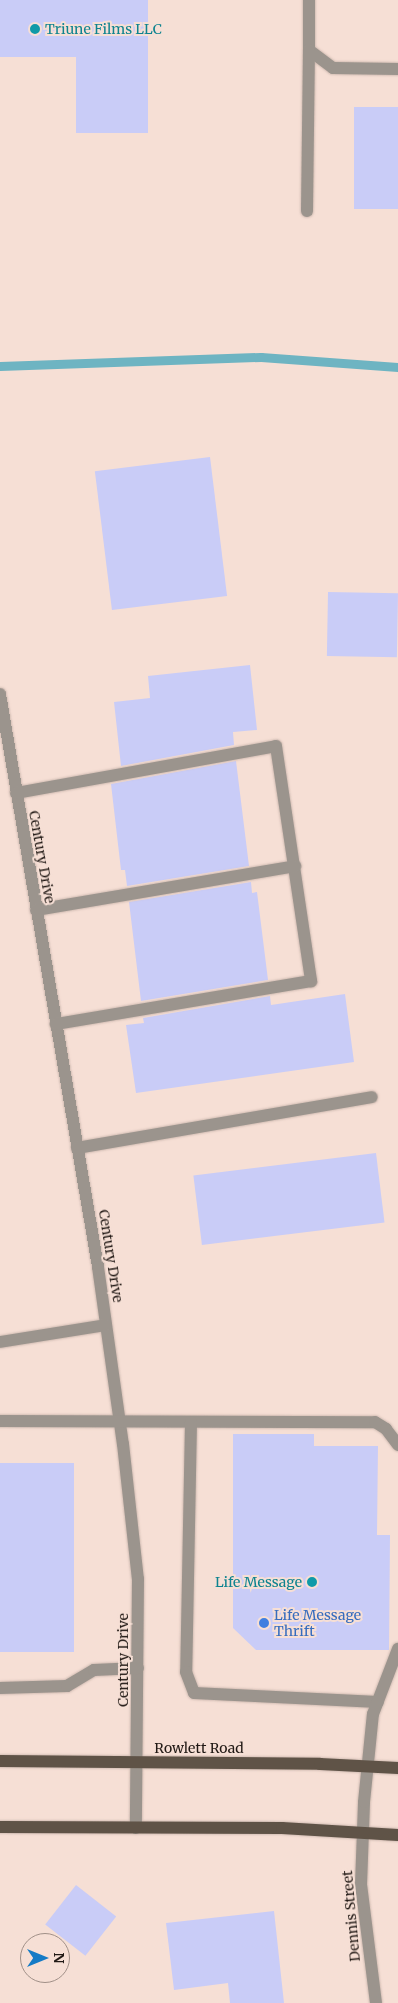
<!DOCTYPE html>
<style>
body{margin:0}
#map{position:relative;width:398px;height:2003px;overflow:hidden;background:#f6dfd5;font-family:Merriweather,serif}
div>[style]{position:absolute}
.stream>*{height:9px;margin:-4.5px;padding:0 4.5px;transform-origin:4.5px;border-radius:4.5px;background:#6eb4c2}
.building>*{inset:0;background:#c9ccf7;transform-origin:0 0}
.roads{filter:drop-shadow(0 0 1px #d0bbb2) drop-shadow(0 0 1px #d0bbb2)}
.minor>*{height:12px;margin:-6px;padding:0 6px;transform-origin:6px;border-radius:6px;background:#9b948d}
.major>*{height:12px;margin:-6px;padding:0 6px;transform-origin:6px;border-radius:6px;background:#5f5347}
.dots>*{width:14px;height:14px;translate:-50% -50%;box-sizing:border-box;border:2px solid #f6dfd5;border-radius:50%}
span{translate:-50% -50%;white-space:nowrap;text-align:center;line-height:1.15;-webkit-text-stroke:4px #f6dfd5;paint-order:stroke}
.culture-label{font-size:14px;color:#0d838f}
.left{translate:0 -50%;text-align:left}
.right{translate:-100% -50%;text-align:right}
.street-label{font-size:14px;color:#211915}
.shop-label{font-size:14px;color:#366cbe}
.north{position:absolute;left:20px;top:1933px;width:50px;height:50px;box-sizing:border-box;background:#f6dfd5;border:1px solid #a19088;border-radius:50%;rotate:90deg;font-size:14px;font-weight:700;line-height:20px;text-align:center;color:#211915}
.north::after{content:'';display:block;margin:auto;width:18px;height:22px;background:#157bc6;clip-path:polygon(50% 0,100% 100%,50% 72%,0 100%)}
</style>
<div id="map">
<div class="stream">
<i style="left:0;top:366px;width:261px;rotate:-2deg"></i>
<i style="left:261px;top:357px;width:137px;rotate:4.2deg"></i>
</div>
<div class="building">
<i style="clip-path:polygon(0 0,148px 0,148px 133px,76px 133px,76px 57px,0 57px)"></i>
<i style="left:354px;top:107px;width:44px;height:102px"></i>
<i style="left:210px;top:457px;width:140px;height:116px;rotate:83deg"></i>
<i style="left:328px;top:592px;width:70px;height:64px;rotate:1deg"></i>
<i style="clip-path:polygon(250px 665px,257px 730px,233px 732px,234px 745px,121px 766px,114px 702px,150px 698px,148px 676px)"></i>
<i style="clip-path:polygon(236px 761px,249px 866px,127px 886px,125px 870px,121px 870px,111px 784px)"></i>
<i style="clip-path:polygon(251px 882px,252px 893px,257px 892px,268px 980px,141px 1001px,129px 902px)"></i>
<i style="clip-path:polygon(345px 994px,354px 1062px,136px 1093px,126px 1025px,144px 1023px,143px 1018px,270px 996px,271px 1005px)"></i>
<i style="left:376px;top:1153px;width:70px;height:184px;rotate:83deg"></i>
<i style="clip-path:polygon(233px 1434px,314px 1434px,314px 1446px,378px 1446px,377px 1535px,390px 1535px,389px 1650px,256px 1650px,233px 1628px)"></i>
<i style="left:0;top:1463px;width:74px;height:189px"></i>
<i style="left:76px;top:1885px;width:51px;height:50px;rotate:38deg"></i>
<i style="clip-path:polygon(274px 1911px,284px 2003px,230px 2003px,228px 1983px,174px 1990px,166px 1923px)"></i>
</div>
<div class="roads">
<div class="minor">
<i style="left:309px;top:0;width:50px;rotate:90deg"></i>
<i style="left:309px;top:50px;width:30px;rotate:37deg"></i>
<i style="left:333px;top:68px;width:65px;rotate:0.9deg"></i>
<i style="left:307px;top:211px;width:161px;rotate:-89.3deg"></i>
<i style="left:0;top:694px;width:581px;rotate:80.29deg"></i>
<i style="left:98px;top:1267px;width:179px;rotate:82deg"></i>
<i style="left:123px;top:1444px;width:136px;rotate:83.7deg"></i>
<i style="left:138px;top:1579px;width:249px;rotate:90.5deg"></i>
<i style="left:16px;top:793px;width:264px;rotate:-10.2deg"></i>
<i style="left:276px;top:746px;width:238px;rotate:81.5deg"></i>
<i style="left:311px;top:981px;width:259px;rotate:170.4deg"></i>
<i style="left:36px;top:910px;width:263px;rotate:-9.6deg"></i>
<i style="left:77px;top:1148px;width:299px;rotate:-9.8deg"></i>
<i style="left:0;top:1342px;width:107px;rotate:-9.1deg"></i>
<i style="left:0;top:1421px;width:375px;rotate:0.2deg"></i>
<i style="left:375px;top:1422px;width:13px;rotate:32deg"></i>
<i style="left:386px;top:1429px;width:20px;rotate:53deg"></i>
<i style="left:191px;top:1422px;width:250px;rotate:91.1deg"></i>
<i style="left:186px;top:1672px;width:22px;rotate:69deg"></i>
<i style="left:194px;top:1693px;width:184px;rotate:2.8deg"></i>
<i style="left:0;top:1688px;width:67px;rotate:-1.7deg"></i>
<i style="left:67px;top:1686px;width:31px;rotate:-31deg"></i>
<i style="left:94px;top:1670px;width:44px;rotate:-2.6deg"></i>
<i style="left:376px;top:2003px;width:119px;rotate:-97.2deg"></i>
<i style="left:361px;top:1885px;width:83px;rotate:-87.9deg"></i>
<i style="left:364px;top:1802px;width:88px;rotate:-84.2deg"></i>
<i style="left:373px;top:1714px;width:70px;rotate:-69deg"></i>
</div>
<div class="major">
<i style="left:0;top:1761px;width:320px;rotate:0.5deg"></i>
<i style="left:320px;top:1764px;width:78px;rotate:2.9deg"></i>
<i style="left:0;top:1827px;width:282px;rotate:0.2deg"></i>
<i style="left:282px;top:1828px;width:116px;rotate:3.5deg"></i>
</div>
</div>
<div class="dots">
<i style="left:35px;top:29px;background:#0f9aa8"></i>
<i style="left:312px;top:1582px;background:#0f9aa8"></i>
<i style="left:264px;top:1623px;background:#3f7fe0"></i>
</div>
<div class="culture-label">
<span class="left" style="left:45px;top:29px">Triune Films LLC</span>
<span class="right" style="left:302px;top:1582px">Life Message</span>
</div>
<div class="street-label">
<span style="left:42px;top:857px;rotate:80deg">Century Drive</span>
<span style="left:111px;top:1256px;rotate:81deg">Century Drive</span>
<span style="left:123px;top:1660px;rotate:-90deg">Century Drive</span>
<span style="left:199px;top:1748px">Rowlett Road</span>
<span style="left:351px;top:1916px;rotate:-95deg">Dennis Street</span>
</div>
<div class="shop-label">
<span class="left" style="left:274px;top:1623px">Life Message<br>Thrift</span>
</div>
<div class="north">N</div>
</div>
